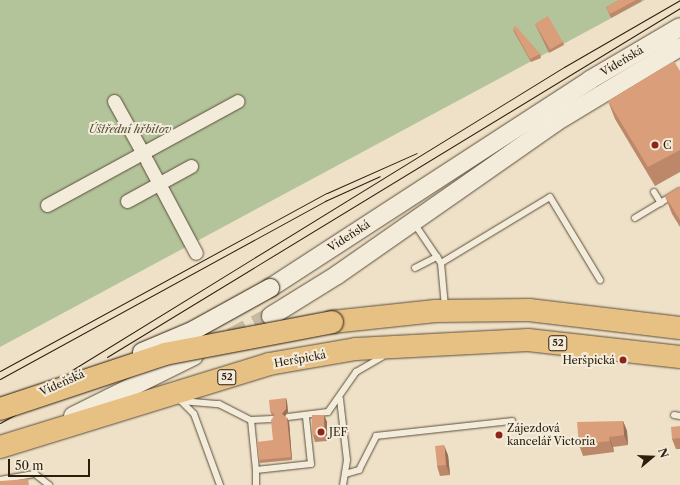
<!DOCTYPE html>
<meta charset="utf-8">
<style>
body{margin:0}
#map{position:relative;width:680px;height:485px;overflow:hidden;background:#eee1c7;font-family:"Libre Caslon Text",serif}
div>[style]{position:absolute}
.green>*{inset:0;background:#b3c49a}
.secondary-tunnel>*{height:18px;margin-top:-9px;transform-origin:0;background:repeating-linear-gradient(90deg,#c7baa2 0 18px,transparent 0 27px)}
.roads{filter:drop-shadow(0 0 1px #5c4e3b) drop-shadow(0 0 1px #5c4e3b)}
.lane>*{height:6px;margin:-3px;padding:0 3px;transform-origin:3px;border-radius:3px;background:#f4ecdb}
.street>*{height:13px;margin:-6.5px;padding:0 6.5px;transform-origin:6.5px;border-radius:6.5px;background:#f4ecdb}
.secondary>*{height:18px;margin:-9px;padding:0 9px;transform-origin:9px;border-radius:9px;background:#f4ecdb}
.highway>*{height:22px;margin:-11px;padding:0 11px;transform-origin:11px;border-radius:11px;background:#e7c084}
.tram>*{height:1px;margin:-0.5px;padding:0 0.5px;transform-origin:0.5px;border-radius:0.5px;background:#2c1d0c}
.bridges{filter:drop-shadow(0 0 1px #2c1d0c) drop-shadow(0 0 1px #2c1d0c)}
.secondary-bridge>*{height:18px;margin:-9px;padding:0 9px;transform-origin:9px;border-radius:9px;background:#f4ecdb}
.highway-bridge>*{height:22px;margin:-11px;padding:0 11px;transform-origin:11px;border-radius:11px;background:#e7c084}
.wall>*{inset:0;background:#bc8869}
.shaded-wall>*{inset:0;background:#996f55}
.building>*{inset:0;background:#db9e7a;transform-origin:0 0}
.dots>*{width:11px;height:11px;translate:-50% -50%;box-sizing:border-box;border:2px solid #f4ecdb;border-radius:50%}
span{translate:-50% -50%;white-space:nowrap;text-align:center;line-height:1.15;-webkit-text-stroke:4px #f4ecdb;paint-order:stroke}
.shield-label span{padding:1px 3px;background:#f4ecdb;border:1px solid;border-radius:3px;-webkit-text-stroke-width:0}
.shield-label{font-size:10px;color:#2c1d0c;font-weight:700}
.street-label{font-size:11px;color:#2c1d0c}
.park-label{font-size:11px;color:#544f37;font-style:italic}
.poi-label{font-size:11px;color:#2c1d0c}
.left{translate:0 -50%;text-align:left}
.right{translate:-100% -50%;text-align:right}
.north{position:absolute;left:632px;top:437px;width:40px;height:40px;-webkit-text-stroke:3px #f4ecdb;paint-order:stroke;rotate:71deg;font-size:11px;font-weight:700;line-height:16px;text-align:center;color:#2c1d0c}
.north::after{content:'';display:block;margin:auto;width:14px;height:18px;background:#2c1d0c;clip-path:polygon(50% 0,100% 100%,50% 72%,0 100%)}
.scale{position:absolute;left:8px;top:459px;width:82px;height:18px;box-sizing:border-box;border:2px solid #2c1d0c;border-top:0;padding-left:5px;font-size:12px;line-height:14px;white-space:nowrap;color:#2c1d0c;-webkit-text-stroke:3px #f4ecdb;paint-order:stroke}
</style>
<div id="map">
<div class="green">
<i style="clip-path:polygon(0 0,645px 0,0 347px)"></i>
</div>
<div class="secondary-tunnel">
<i style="left:231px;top:337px;width:45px;rotate:-27.7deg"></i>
</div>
<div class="roads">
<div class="lane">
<i style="left:654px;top:192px;width:13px;rotate:58deg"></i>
<i style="left:635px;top:218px;width:52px;rotate:-31deg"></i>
<i style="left:414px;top:223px;width:48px;rotate:56deg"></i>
<i style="left:415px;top:268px;width:25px;rotate:-27deg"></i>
<i style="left:445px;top:307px;width:44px;rotate:-95.2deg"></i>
<i style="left:441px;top:263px;width:127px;rotate:-31.2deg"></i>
<i style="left:550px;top:197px;width:97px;rotate:58.9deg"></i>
<i style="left:340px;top:399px;width:61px;rotate:83.5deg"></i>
<i style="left:347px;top:460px;width:25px;rotate:99deg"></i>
<i style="left:181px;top:401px;width:38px;rotate:5deg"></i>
<i style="left:219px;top:404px;width:36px;rotate:27deg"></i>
<i style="left:251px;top:420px;width:21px;rotate:-3deg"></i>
<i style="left:181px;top:401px;width:18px;rotate:45deg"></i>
<i style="left:194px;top:414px;width:76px;rotate:69.9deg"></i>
<i style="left:674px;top:415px;width:6px;rotate:9deg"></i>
<i style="left:288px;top:417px;width:40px;rotate:-7.1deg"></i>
<i style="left:328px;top:412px;width:49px;rotate:-55deg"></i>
<i style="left:356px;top:372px;width:30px;rotate:-30deg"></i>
<i style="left:251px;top:420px;width:50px;rotate:84.3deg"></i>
<i style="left:256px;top:470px;width:55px;rotate:-6.2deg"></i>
<i style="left:311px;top:464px;width:47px;rotate:-96.1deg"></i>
<i style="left:256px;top:470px;width:15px;rotate:90deg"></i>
<i style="left:345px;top:474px;width:15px;rotate:-16deg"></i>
<i style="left:359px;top:470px;width:38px;rotate:-63deg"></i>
<i style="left:376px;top:436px;width:137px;rotate:-6.3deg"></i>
<i style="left:0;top:480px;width:36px;rotate:-10deg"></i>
<i style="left:35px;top:474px;width:18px;rotate:38deg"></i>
</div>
<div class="street">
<i style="left:114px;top:101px;width:64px;rotate:61deg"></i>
<i style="left:147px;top:161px;width:104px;rotate:62deg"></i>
<i style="left:127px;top:201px;width:73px;rotate:-28.7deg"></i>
<i style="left:47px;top:205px;width:217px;rotate:-28.6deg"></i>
</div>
<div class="secondary">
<i style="left:270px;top:288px;width:382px;rotate:-33deg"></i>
<i style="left:590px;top:80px;width:104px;rotate:-30.5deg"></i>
<i style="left:271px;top:316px;width:78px;rotate:-31.8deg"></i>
<i style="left:337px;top:275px;width:267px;rotate:-34.9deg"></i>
<i style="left:556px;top:122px;width:145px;rotate:-31.2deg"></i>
<i style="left:73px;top:416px;width:135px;rotate:-26.4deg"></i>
</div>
<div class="highway">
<i style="left:332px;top:322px;width:104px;rotate:-6.1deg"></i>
<i style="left:435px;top:311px;width:94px;rotate:-0.6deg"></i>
<i style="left:529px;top:310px;width:152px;rotate:6.8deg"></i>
<i style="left:0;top:447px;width:282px;rotate:-17.1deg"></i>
<i style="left:269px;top:364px;width:88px;rotate:-9.8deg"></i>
<i style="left:356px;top:349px;width:172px;rotate:-3deg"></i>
<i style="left:528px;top:340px;width:153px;rotate:6.4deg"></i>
</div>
</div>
<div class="tram">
<i style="left:107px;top:357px;width:671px;rotate:-31.34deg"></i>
<i style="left:72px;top:370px;width:578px;rotate:-31.63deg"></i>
<i style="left:564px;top:67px;width:134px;rotate:-30deg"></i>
<i style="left:0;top:371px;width:372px;rotate:-28.6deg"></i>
<i style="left:327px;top:193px;width:98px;rotate:-24deg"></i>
<i style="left:0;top:379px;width:371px;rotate:-28.7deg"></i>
<i style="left:325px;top:201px;width:60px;rotate:-24.4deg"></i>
<i style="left:0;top:423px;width:18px;rotate:-29deg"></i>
</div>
<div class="bridges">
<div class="secondary-bridge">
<i style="left:142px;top:352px;width:56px;rotate:-22.9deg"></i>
<i style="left:194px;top:330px;width:87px;rotate:-28.9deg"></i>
</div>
<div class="highway-bridge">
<i style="left:0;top:409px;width:174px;rotate:-18.4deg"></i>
<i style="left:165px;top:354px;width:170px;rotate:-10.8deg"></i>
</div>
</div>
<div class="wall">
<i style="clip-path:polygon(619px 0,641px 0,642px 1px,611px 18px,606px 7px)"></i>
<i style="clip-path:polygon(535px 24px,563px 42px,564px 45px,549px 53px)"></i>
<i style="clip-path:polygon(513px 28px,540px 54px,541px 58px,531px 62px,514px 32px)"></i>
<i style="clip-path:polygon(680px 71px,680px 172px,655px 186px,615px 119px,608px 101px)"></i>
<i style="clip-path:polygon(680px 187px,680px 227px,672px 214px,665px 196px)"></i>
<i style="clip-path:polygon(286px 398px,287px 402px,288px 412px,285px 416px,287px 418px,289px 421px,292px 460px,260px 463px,259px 460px,273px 440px,274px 416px,272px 415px,270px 411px)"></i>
<i style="clip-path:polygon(324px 415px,327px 422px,327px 441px,315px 442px,313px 435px)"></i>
<i style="clip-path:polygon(623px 421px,627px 431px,628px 445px,613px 447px,614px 452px,583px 456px,579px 445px)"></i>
<i style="clip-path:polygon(680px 426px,680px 449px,676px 449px,672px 439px)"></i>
<i style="clip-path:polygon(448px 455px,450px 475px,440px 476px,437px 466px)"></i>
</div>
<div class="shaded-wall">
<i style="clip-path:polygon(286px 398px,287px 402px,288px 412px,284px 417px,282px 414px)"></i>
<i style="clip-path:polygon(324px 415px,327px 422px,327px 441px,325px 435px)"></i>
<i style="clip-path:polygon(287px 418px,289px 421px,292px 460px,291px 457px)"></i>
<i style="clip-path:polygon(623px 421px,627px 431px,628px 445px,624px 435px)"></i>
<i style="clip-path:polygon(609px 437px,613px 447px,614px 452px,610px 441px)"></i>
<i style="clip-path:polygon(444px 445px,448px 455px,450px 475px,446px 465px)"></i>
</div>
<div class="building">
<i style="clip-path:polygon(619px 0,636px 0,610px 14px,606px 7px)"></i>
<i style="left:548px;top:16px;width:30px;height:15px;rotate:60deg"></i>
<i style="clip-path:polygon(516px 26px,540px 54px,530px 59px,513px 28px)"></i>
<i style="clip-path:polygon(674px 61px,680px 71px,680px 150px,648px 167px,608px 101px)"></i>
<i style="clip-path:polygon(680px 187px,680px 220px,665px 196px)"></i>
<i style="clip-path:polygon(286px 398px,286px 409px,282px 414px,287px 418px,291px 457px,259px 460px,257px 442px,273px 440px,271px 420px,275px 415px,270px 411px,269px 400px)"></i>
<i style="left:312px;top:415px;width:12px;height:20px"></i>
<i style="clip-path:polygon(623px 421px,624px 435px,609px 437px,610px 441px,579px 445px,577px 422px)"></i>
<i style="clip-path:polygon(680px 426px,680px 438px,672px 439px,671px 427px)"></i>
<i style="left:444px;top:445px;width:20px;height:9px;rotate:84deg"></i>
<i style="clip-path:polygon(28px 479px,29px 485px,0 485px,0 481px)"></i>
</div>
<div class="dots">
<i style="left:655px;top:145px;background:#8f2418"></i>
<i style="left:623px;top:360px;background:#8f2418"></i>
<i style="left:321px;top:432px;background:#8f2418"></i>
<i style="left:499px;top:435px;background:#8f2418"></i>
</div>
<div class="shield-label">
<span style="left:558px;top:343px">52</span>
<span style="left:227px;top:377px">52</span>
</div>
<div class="street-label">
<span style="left:622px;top:61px;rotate:-31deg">Vídeňská</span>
<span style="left:349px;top:236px;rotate:-33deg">Vídeňská</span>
<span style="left:300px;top:359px;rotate:-10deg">Heršpická</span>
<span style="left:62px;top:383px;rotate:-24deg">Vídeňská</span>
</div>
<div class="park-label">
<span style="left:130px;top:129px">Ústřední hřbitov</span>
</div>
<div class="poi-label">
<span class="left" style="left:663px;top:145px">C</span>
<span class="right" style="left:615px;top:360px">Heršpická</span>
<span class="left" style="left:507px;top:435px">Zájezdová<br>kancelář Victoria</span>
<span class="left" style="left:329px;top:432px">JEF</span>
</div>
<div class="north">N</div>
<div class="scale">50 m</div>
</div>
